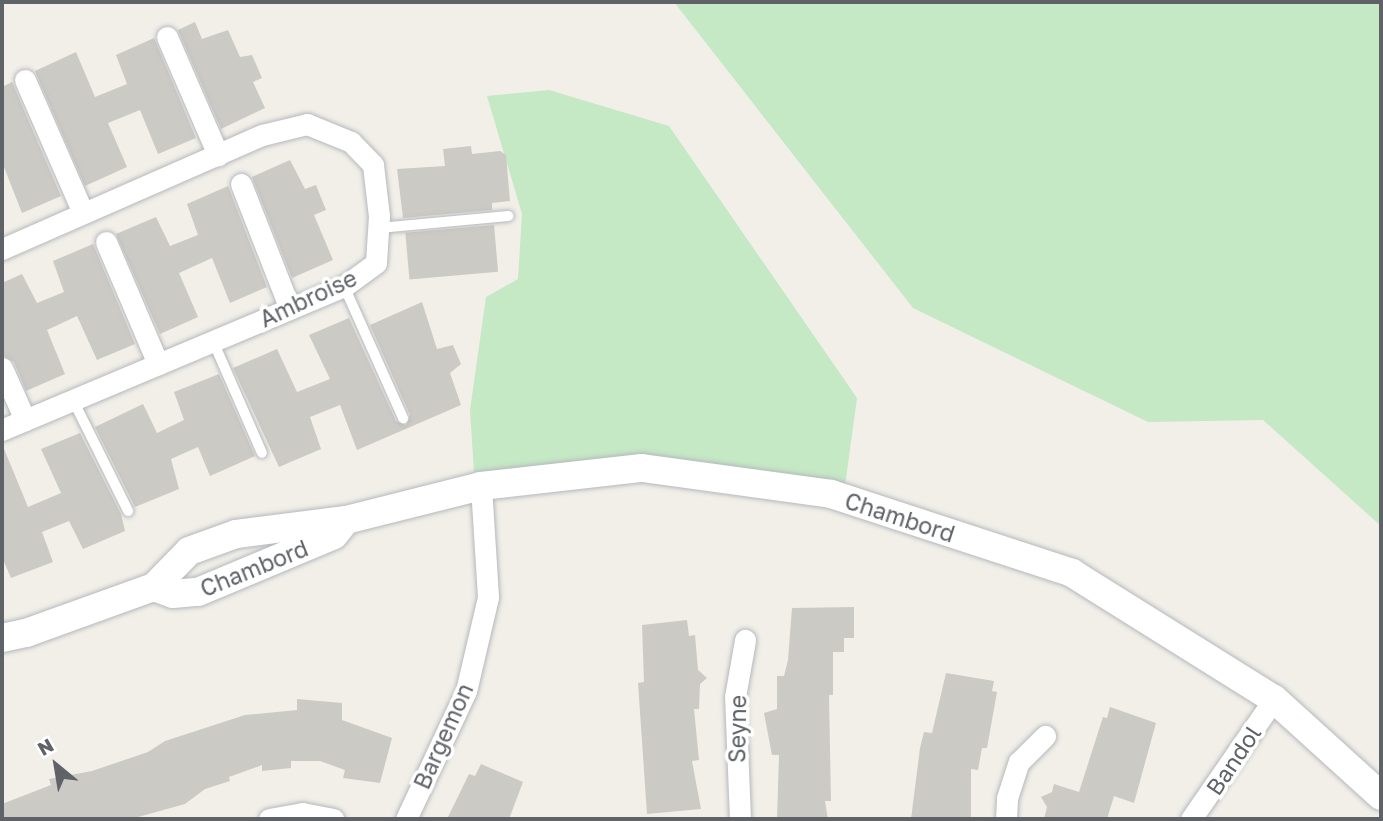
<!DOCTYPE html>
<style>
body{margin:0}
#map{position:relative;width:1383px;height:821px;overflow:hidden;background:#f1efe8;font-family:"Golos Text",sans-serif}
div>[style]{position:absolute}
.green>*{inset:0;background:#c5e8c5}
.building>*{inset:0;background:#cccac5;transform-origin:0 0}
.roads{filter:drop-shadow(0 0 2px #b5b8bc) drop-shadow(0 0 2px #b5b8bc)}
.lane>*{height:10px;margin:-5px;padding:0 5px;transform-origin:5px;border-radius:5px;background:#fff}
.street>*{height:21px;margin:-10.5px;padding:0 10.5px;transform-origin:10.5px;border-radius:10.5px;background:#fff}
.secondary>*{height:28px;margin:-14px;padding:0 14px;transform-origin:14px;border-radius:14px;background:#fff}
span{translate:-50% -50%;white-space:nowrap;text-align:center;line-height:1.15;-webkit-text-stroke:7px #fff;paint-order:stroke}
.street-label{font-size:23px;color:#5f6368}
.frame{position:absolute;inset:0;border:4px solid #5f6368;pointer-events:none}
.north{position:absolute;left:21px;top:730px;width:70px;height:70px;-webkit-text-stroke:5px #fff;paint-order:stroke;rotate:330deg;font-size:19px;font-weight:700;line-height:28px;text-align:center;color:#5f6368}
.north::after{content:'';display:block;margin:auto;width:24px;height:32px;background:#5f6368;clip-path:polygon(50% 0,100% 100%,50% 72%,0 100%)}
</style>
<div id="map">
<div class="green">
<i style="clip-path:polygon(674px 2px,1381px 2px,1381px 526px,1263px 420px,1148px 422px,913px 308px)"></i>
<i style="clip-path:polygon(549px 90px,669px 126px,857px 398px,845px 486px,666px 460px,474px 472px,470px 410px,486px 297px,518px 279px,522px 214px,487px 96px)"></i>
</div>
<div class="building">
<i style="clip-path:polygon(195px 22px,202px 39px,228px 30px,240px 57px,252px 55px,262px 78px,253px 82px,265px 108px,221px 129px,178px 30px)"></i>
<i style="clip-path:polygon(154px 38px,196px 138px,158px 154px,140px 110px,108px 123px,127px 167px,85px 186px,35px 71px,76px 52px,95px 97px,127px 84px,116px 55px)"></i>
<i style="clip-path:polygon(12px 82px,61px 196px,22px 213px,2px 162px,2px 87px)"></i>
<i style="clip-path:polygon(471px 146px,472px 154px,500px 151px,506px 155px,510px 201px,492px 203px,492px 210px,403px 218px,397px 169px,445px 166px,443px 149px)"></i>
<i style="clip-path:polygon(290px 160px,305px 189px,316px 185px,326px 210px,314px 215px,333px 260px,292px 278px,252px 177px)"></i>
<i style="clip-path:polygon(228px 186px,267px 287px,230px 303px,212px 258px,179px 273px,198px 317px,160px 334px,116px 234px,156px 217px,170px 246px,198px 235px,187px 204px)"></i>
<i style="left:494px;top:225px;width:47px;height:89px;rotate:85deg"></i>
<i style="clip-path:polygon(93px 244px,135px 344px,97px 360px,77px 316px,47px 330px,65px 374px,26px 391px,14px 362px,2px 355px,2px 283px,22px 274px,37px 303px,64px 292px,53px 261px)"></i>
<i style="clip-path:polygon(422px 302px,437px 349px,453px 345px,461px 364px,450px 373px,461px 405px,357px 450px,340px 405px,310px 417px,321px 449px,279px 467px,233px 368px,277px 349px,297px 392px,330px 379px,309px 335px,349px 318px,396px 421px,406px 425px,410px 415px,370px 325px)"></i>
<i style="clip-path:polygon(219px 374px,255px 456px,210px 476px,198px 447px,171px 459px,179px 489px,135px 507px,95px 427px,143px 404px,157px 433px,184px 420px,174px 392px)"></i>
<i style="clip-path:polygon(80px 433px,121px 514px,125px 531px,83px 549px,69px 521px,42px 532px,53px 562px,11px 578px,2px 557px,2px 444px,28px 507px,61px 493px,41px 449px)"></i>
<i style="clip-path:polygon(854px 607px,854px 638px,844px 638px,844px 652px,833px 652px,833px 695px,829px 695px,831px 801px,825px 801px,828px 819px,777px 819px,779px 755px,772px 755px,764px 713px,777px 709px,777px 676px,784px 676px,788px 660px,792px 608px)"></i>
<i style="clip-path:polygon(687px 620px,689px 636px,695px 635px,698px 670px,707px 678px,700px 684px,699px 709px,694px 709px,699px 760px,692px 761px,701px 809px,647px 814px,638px 683px,644px 682px,642px 625px)"></i>
<i style="clip-path:polygon(946px 673px,994px 681px,992px 691px,997px 692px,987px 748px,982px 748px,978px 770px,971px 769px,971px 819px,911px 819px,920px 748px,924px 732px,932px 733px)"></i>
<i style="clip-path:polygon(297px 699px,342px 703px,342px 720px,392px 738px,380px 783px,343px 778px,345px 770px,320px 761px,291px 761px,291px 768px,262px 771px,262px 765px,229px 777px,230px 781px,205px 789px,185px 804px,131px 819px,2px 819px,2px 804px,51px 785px,49px 779px,92px 771px,148px 752px,165px 741px,245px 715px,297px 710px)"></i>
<i style="clip-path:polygon(1110px 707px,1156px 723px,1134px 803px,1114px 796px,1107px 819px,1044px 819px,1047px 807px,1041px 797px,1052px 792px,1054px 784px,1079px 792px,1103px 717px,1107px 718px)"></i>
<i style="clip-path:polygon(481px 764px,523px 782px,509px 819px,447px 819px,469px 774px,475px 776px)"></i>
</div>
<div class="roads">
<div class="lane">
<i style="left:379px;top:228px;width:130px;rotate:-5.3deg"></i>
<i style="left:344px;top:286px;width:145px;rotate:65.9deg"></i>
<i style="left:213px;top:341px;width:122px;rotate:66.4deg"></i>
<i style="left:73px;top:400px;width:124px;rotate:63.6deg"></i>
</div>
<div class="street">
<i style="left:167px;top:37px;width:129px;rotate:66.6deg"></i>
<i style="left:25px;top:80px;width:145px;rotate:66.4deg"></i>
<i style="left:241px;top:184px;width:134px;rotate:68.6deg"></i>
<i style="left:106px;top:242px;width:133px;rotate:66.9deg"></i>
<i style="left:2px;top:249px;width:284px;rotate:-23.7deg"></i>
<i style="left:262px;top:135px;width:46px;rotate:-13.7deg"></i>
<i style="left:307px;top:124px;width:48px;rotate:22.2deg"></i>
<i style="left:351px;top:142px;width:32px;rotate:46deg"></i>
<i style="left:373px;top:165px;width:51px;rotate:83.3deg"></i>
<i style="left:379px;top:216px;width:47px;rotate:93.7deg"></i>
<i style="left:376px;top:263px;width:39px;rotate:144deg"></i>
<i style="left:344px;top:286px;width:371px;rotate:157.2deg"></i>
<i style="left:2px;top:368px;width:57px;rotate:66.1deg"></i>
<i style="left:269px;top:819px;width:34px;rotate:-10deg"></i>
<i style="left:302px;top:813px;width:32px;rotate:11deg"></i>
<i style="left:406px;top:819px;width:141px;rotate:-64.9deg"></i>
<i style="left:466px;top:691px;width:97px;rotate:-76.8deg"></i>
<i style="left:488px;top:597px;width:111px;rotate:-93.6deg"></i>
<i style="left:740px;top:819px;width:122px;rotate:-92.3deg"></i>
<i style="left:735px;top:697px;width:58px;rotate:-80deg"></i>
<i style="left:1006px;top:819px;width:21px;rotate:-87deg"></i>
<i style="left:1007px;top:798px;width:38px;rotate:-72deg"></i>
<i style="left:1019px;top:762px;width:37px;rotate:-45deg"></i>
<i style="left:1191px;top:819px;width:146px;rotate:-55.3deg"></i>
</div>
<div class="secondary">
<i style="left:154px;top:587px;width:20px;rotate:20deg"></i>
<i style="left:173px;top:594px;width:25px;rotate:-5deg"></i>
<i style="left:198px;top:592px;width:147px;rotate:-22.7deg"></i>
<i style="left:334px;top:535px;width:19px;rotate:-51deg"></i>
<i style="left:2px;top:638px;width:25px;rotate:-12deg"></i>
<i style="left:26px;top:633px;width:136px;rotate:-19.8deg"></i>
<i style="left:154px;top:587px;width:50px;rotate:-45.8deg"></i>
<i style="left:189px;top:551px;width:50px;rotate:-19.9deg"></i>
<i style="left:236px;top:534px;width:111px;rotate:-7.3deg"></i>
<i style="left:346px;top:520px;width:139px;rotate:-14.1deg"></i>
<i style="left:481px;top:486px;width:162px;rotate:-6.4deg"></i>
<i style="left:642px;top:468px;width:191px;rotate:7.8deg"></i>
<i style="left:831px;top:494px;width:254px;rotate:18.1deg"></i>
<i style="left:1072px;top:573px;width:238px;rotate:32deg"></i>
<i style="left:1274px;top:699px;width:144px;rotate:42.2deg"></i>
</div>
</div>
<div class="street-label">
<span style="left:308px;top:298px;rotate:-25deg">Ambroise</span>
<span style="left:900px;top:517px;rotate:18deg">Chambord</span>
<span style="left:254px;top:568px;rotate:-22deg">Chambord</span>
<span style="left:737px;top:729px;rotate:-89deg">Seyne</span>
<span style="left:443px;top:736px;rotate:-66deg">Bargemon</span>
<span style="left:1233px;top:760px;rotate:-56deg">Bandol</span>
</div>
<div class="frame"></div>
<div class="north">N</div>
</div>
